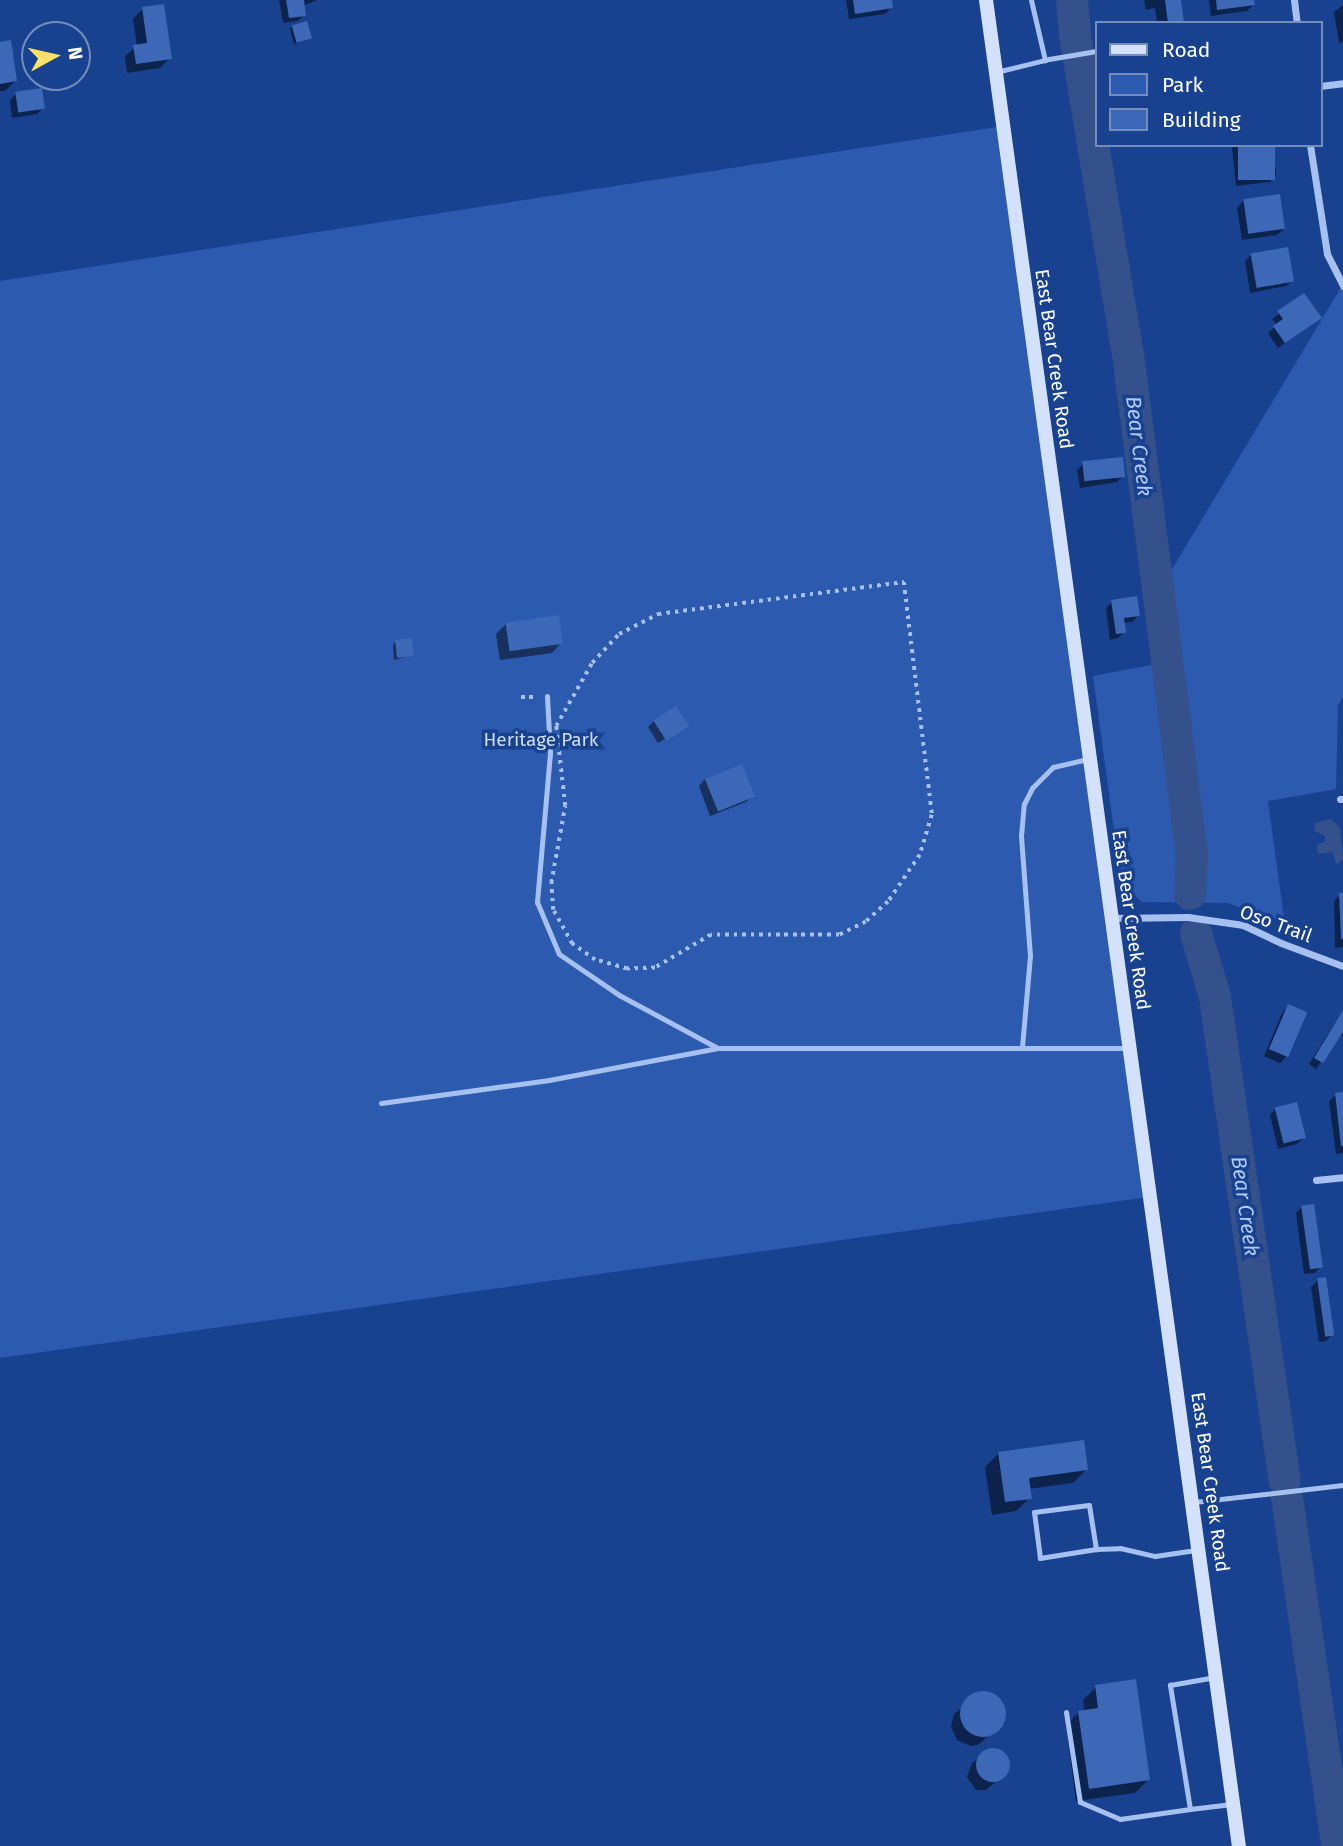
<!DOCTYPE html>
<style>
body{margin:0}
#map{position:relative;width:1343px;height:1846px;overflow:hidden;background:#184290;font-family:"Fira Sans",sans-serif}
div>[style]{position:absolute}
.green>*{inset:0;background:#2b5aaf}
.water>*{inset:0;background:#34518c}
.shadow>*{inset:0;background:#0007}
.river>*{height:32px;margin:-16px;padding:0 16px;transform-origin:16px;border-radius:16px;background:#34518c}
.building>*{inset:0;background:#3d68b7;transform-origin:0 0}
.round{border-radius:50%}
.path>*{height:3.5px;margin-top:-1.75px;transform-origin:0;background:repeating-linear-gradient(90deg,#a6c1ef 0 3.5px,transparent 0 8.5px)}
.lane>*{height:5px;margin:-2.5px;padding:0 2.5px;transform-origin:2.5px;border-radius:2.5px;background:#a6c1ef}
.street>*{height:7px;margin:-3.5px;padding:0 3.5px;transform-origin:3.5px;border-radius:3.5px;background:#a6c1ef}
.secondary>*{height:14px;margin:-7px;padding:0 7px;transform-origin:7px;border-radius:7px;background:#d4e1fb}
span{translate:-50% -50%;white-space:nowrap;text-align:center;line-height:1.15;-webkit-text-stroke:7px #184290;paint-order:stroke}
.street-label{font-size:19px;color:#fff}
.park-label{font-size:19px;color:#cdddfb}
.water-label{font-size:21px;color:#b2cbf6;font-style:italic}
.legend{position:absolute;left:1095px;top:21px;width:228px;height:126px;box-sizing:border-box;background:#184290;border:2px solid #748ebc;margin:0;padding:9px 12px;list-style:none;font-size:21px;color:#fff}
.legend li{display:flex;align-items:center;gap:14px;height:35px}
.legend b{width:35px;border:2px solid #748ebc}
.north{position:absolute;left:21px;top:21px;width:70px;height:70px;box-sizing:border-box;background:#184290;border:2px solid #748ebc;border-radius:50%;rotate:82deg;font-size:19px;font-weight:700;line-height:28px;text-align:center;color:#fff}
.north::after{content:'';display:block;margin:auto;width:24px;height:32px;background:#ffe165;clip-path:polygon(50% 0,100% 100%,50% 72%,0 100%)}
</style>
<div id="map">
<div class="green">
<i style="clip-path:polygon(1010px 125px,1156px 1196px,0 1358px,0 281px)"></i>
<i style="clip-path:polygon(1343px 284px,1343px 697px,1338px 705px,1336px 789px,1268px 801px,1285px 925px,1228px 903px,1142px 902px,1121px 882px,1093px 676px,1167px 662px,1165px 581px)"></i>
</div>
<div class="water">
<i style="clip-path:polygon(1331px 819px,1340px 828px,1343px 858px,1337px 865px,1332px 852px,1318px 854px,1317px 845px,1325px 841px,1325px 836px,1315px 831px,1314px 823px)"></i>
</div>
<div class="shadow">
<i style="clip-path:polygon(279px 0,317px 0,303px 6px,304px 15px,298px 21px,283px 23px)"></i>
<i style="clip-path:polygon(846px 0,890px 0,891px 8px,885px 14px,849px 19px)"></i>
<i style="clip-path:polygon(1144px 0,1179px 0,1182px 23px,1157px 23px,1155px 8px,1146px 10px)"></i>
<i style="clip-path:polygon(1209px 0,1253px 0,1253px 5px,1247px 11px,1211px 16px)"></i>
<i style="clip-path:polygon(1343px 5px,1343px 42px,1339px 43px,1334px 12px)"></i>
<i style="clip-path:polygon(143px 9px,170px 58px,160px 68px,127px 73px,125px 56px,137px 46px,133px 19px)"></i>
<i style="clip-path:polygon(292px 26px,310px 38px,294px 44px,290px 29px)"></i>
<i style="clip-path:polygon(0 43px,15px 81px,5px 91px,0 91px)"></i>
<i style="clip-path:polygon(16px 94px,43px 108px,37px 114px,12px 118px,10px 100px)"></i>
<i style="clip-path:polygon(1234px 145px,1273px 145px,1276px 175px,1270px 182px,1236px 186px,1232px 148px)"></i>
<i style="clip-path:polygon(1243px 201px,1284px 229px,1277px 235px,1242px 240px,1237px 208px)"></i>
<i style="clip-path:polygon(1251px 255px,1293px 280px,1286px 286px,1250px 293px,1245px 261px)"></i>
<i style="clip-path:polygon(1304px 295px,1320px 318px,1278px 348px,1268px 333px,1277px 325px,1272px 319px)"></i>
<i style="clip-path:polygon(1083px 464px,1123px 476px,1117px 482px,1080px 488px,1077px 470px)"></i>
<i style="clip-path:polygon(1112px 602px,1138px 616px,1132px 622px,1123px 623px,1124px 632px,1118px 638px,1110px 640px,1106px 608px)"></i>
<i style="clip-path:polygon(506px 624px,561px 643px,552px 653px,500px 660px,496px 634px)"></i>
<i style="clip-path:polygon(395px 642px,412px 655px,394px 660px,393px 645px)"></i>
<i style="clip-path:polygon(654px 721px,687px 726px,658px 743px,648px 727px)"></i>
<i style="clip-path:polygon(705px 779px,753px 796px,746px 802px,710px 816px,699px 786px)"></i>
<i style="clip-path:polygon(1340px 895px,1343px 895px,1343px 947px,1335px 948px,1334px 901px)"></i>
<i style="clip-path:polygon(1288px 1006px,1286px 1057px,1280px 1063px,1264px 1056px,1282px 1013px)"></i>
<i style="clip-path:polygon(1343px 1010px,1343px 1036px,1340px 1034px,1316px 1069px,1309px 1064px)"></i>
<i style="clip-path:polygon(1343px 1094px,1343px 1153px,1336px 1154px,1329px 1101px,1336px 1095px)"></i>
<i style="clip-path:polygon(1276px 1108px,1304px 1138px,1297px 1144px,1278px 1149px,1270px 1115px)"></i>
<i style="clip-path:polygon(1302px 1207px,1321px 1266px,1315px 1273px,1304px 1274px,1296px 1213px)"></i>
<i style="clip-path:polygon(1318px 1280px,1332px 1335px,1326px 1341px,1319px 1342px,1311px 1287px)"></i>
<i style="clip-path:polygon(998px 1454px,1087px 1469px,1073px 1483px,1028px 1489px,1030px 1498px,1016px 1511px,992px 1515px,985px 1467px)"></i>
<i style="clip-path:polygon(1096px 1687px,1148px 1780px,1135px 1793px,1076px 1801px,1066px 1725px,1079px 1712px,1084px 1711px,1083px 1700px)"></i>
<i style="clip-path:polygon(981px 1693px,996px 1697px,1004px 1711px,1001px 1725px,978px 1745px,971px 1746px,957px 1740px,951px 1727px,954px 1714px)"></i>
<i style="clip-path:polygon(992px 1749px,1002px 1753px,1008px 1762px,1006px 1773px,986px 1790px,976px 1790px,967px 1777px,972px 1763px)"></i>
</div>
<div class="river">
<i style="left:1072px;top:0;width:35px;rotate:85deg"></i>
<i style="left:1075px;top:35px;width:323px;rotate:80.6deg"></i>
<i style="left:1128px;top:354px;width:506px;rotate:82.73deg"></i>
<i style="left:1192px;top:856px;width:38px;rotate:93deg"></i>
<i style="left:1196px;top:933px;width:67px;rotate:73.5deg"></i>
<i style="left:1215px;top:997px;width:489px;rotate:81.8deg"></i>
<i style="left:1287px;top:1497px;width:353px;rotate:81.8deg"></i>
</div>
<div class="building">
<i style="clip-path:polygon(286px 0,304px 0,306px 16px,289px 18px)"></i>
<i style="clip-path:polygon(853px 0,892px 0,893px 8px,855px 14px)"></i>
<i style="clip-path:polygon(1165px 0,1181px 0,1184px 23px,1168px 23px)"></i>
<i style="clip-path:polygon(1216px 0,1254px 0,1255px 5px,1217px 10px)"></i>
<i style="clip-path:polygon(164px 4px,172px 59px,136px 64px,133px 45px,147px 43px,142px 7px)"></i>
<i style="left:307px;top:21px;width:18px;height:16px;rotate:74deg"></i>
<i style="clip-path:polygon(11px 40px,17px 81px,0 84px,0 42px)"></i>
<i style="left:42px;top:88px;width:21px;height:27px;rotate:82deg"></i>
<i style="left:1238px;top:145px;width:37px;height:35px"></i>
<i style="left:1280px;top:194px;width:35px;height:37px;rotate:82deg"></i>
<i style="left:1288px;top:247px;width:35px;height:38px;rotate:80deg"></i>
<i style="clip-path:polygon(1304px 293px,1322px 318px,1285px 343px,1273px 326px,1283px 319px,1277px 311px)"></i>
<i style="left:1123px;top:457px;width:20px;height:41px;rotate:84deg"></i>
<i style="clip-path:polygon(1137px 596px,1140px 616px,1124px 618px,1126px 633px,1116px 634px,1111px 600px)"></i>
<i style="left:559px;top:615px;width:29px;height:54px;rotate:82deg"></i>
<i style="left:412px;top:638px;width:18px;height:17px;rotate:84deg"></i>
<i style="left:676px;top:706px;width:24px;height:27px;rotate:57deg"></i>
<i style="left:742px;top:764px;width:35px;height:40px;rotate:68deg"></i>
<i style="clip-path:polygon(1339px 893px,1343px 893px,1343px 939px,1341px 939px)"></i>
<i style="left:1288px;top:1004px;width:21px;height:49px;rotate:23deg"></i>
<i style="clip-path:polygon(1343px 1010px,1343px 1032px,1323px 1063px,1314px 1058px)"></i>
<i style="clip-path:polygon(1343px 1092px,1343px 1146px,1341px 1146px,1335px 1093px)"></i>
<i style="left:1297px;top:1102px;width:37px;height:23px;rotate:76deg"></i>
<i style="left:1314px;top:1204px;width:64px;height:13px;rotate:82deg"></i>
<i style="left:1326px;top:1277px;width:59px;height:9px;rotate:82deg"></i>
<i style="clip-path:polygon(1084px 1440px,1088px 1470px,1029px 1478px,1032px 1499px,1005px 1502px,998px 1452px)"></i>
<i style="clip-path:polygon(1136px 1679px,1150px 1780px,1089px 1789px,1078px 1711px,1098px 1708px,1095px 1685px)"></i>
<i class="round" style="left:960px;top:1691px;width:46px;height:46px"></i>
<i class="round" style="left:976px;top:1748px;width:34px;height:34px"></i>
</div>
<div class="path">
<i style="left:904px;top:582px;width:235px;rotate:83.1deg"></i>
<i style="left:932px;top:815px;width:42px;rotate:106.7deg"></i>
<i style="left:920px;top:855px;width:57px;rotate:124.2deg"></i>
<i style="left:888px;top:902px;width:30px;rotate:138deg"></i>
<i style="left:866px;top:922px;width:30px;rotate:154deg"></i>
<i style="left:839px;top:935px;width:128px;rotate:180deg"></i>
<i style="left:711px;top:935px;width:65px;rotate:149.5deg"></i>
<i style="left:655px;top:968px;width:28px;rotate:178deg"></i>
<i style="left:627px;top:969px;width:33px;rotate:-164deg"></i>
<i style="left:595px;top:960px;width:28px;rotate:-145deg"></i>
<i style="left:572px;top:944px;width:39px;rotate:-119deg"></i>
<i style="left:553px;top:910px;width:27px;rotate:-94deg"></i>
<i style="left:551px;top:883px;width:78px;rotate:-79.7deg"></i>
<i style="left:565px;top:806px;width:81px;rotate:-96.4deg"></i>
<i style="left:556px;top:726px;width:73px;rotate:-60.3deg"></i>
<i style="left:592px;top:663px;width:40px;rotate:-47deg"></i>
<i style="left:619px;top:634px;width:44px;rotate:-27.1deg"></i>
<i style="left:658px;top:614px;width:248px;rotate:-7.4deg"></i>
<i style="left:521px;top:697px;width:16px"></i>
</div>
<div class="lane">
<i style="left:1031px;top:0;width:62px;rotate:76.9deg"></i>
<i style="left:996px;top:72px;width:55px;rotate:-13.8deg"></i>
<i style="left:1049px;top:59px;width:48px;rotate:-9.7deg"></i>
<i style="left:547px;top:696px;width:57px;rotate:87deg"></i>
<i style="left:550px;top:753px;width:150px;rotate:95deg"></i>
<i style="left:537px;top:902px;width:56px;rotate:67.1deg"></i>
<i style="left:559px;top:954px;width:73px;rotate:34.3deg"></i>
<i style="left:619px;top:995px;width:112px;rotate:28.2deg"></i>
<i style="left:1022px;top:1047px;width:91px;rotate:-85deg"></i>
<i style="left:1030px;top:956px;width:120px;rotate:-94.3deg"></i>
<i style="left:1021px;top:836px;width:32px;rotate:-85deg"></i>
<i style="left:1024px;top:804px;width:18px;rotate:-63deg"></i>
<i style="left:1032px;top:788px;width:30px;rotate:-45deg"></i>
<i style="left:1053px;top:767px;width:37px;rotate:-13deg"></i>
<i style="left:381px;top:1103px;width:170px;rotate:-7.8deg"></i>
<i style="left:549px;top:1080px;width:172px;rotate:-10.7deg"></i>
<i style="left:718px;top:1048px;width:409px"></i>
<i style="left:1194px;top:1502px;width:150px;rotate:-6.5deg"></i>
<i style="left:1089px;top:1505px;width:45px;rotate:81deg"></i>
<i style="left:1096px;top:1549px;width:57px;rotate:170.9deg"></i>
<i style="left:1040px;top:1558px;width:46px;rotate:-97.4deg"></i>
<i style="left:1034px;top:1512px;width:55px;rotate:-7.3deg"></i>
<i style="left:1096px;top:1549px;width:24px;rotate:-2deg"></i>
<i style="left:1120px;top:1548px;width:36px;rotate:13deg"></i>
<i style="left:1155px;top:1556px;width:41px;rotate:-8.3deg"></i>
<i style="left:1066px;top:1712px;width:91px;rotate:81.2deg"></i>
<i style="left:1080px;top:1802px;width:43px;rotate:23deg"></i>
<i style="left:1120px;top:1819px;width:71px;rotate:-8.1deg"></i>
<i style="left:1190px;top:1809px;width:126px;rotate:-99.2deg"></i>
<i style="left:1170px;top:1685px;width:46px;rotate:-10.1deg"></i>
<i style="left:1190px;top:1809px;width:42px;rotate:-6.8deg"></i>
</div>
<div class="street">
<i style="left:1294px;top:0;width:23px;rotate:83deg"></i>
<i style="left:1320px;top:86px;width:23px;rotate:-7deg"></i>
<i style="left:1310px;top:145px;width:110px;rotate:81.1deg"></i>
<i style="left:1327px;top:254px;width:36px;rotate:63deg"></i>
<i style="left:1340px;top:799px;width:3px"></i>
<i style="left:1112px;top:918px;width:76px;rotate:-0.8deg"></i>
<i style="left:1188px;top:917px;width:56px;rotate:8.3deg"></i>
<i style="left:1243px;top:925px;width:42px;rotate:25.3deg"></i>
<i style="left:1281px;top:943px;width:66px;rotate:20.4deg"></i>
<i style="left:1316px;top:1180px;width:27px;rotate:-6deg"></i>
</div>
<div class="secondary">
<i style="left:986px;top:0;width:1863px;rotate:82.2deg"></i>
</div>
<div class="street-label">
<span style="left:1054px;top:359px;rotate:82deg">East Bear Creek Road</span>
<span style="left:1131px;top:920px;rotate:82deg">East Bear Creek Road</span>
<span style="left:1276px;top:924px;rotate:20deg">Oso Trail</span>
<span style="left:1210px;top:1482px;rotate:82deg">East Bear Creek Road</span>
</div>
<div class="park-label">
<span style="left:541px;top:740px">Heritage Park</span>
</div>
<div class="water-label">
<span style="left:1139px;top:446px;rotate:83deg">Bear Creek</span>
<span style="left:1245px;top:1206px;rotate:82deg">Bear Creek</span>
</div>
<ul class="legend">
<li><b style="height:9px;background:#d4e1fb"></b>Road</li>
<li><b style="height:19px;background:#2b5aaf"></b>Park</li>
<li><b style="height:19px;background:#3d68b7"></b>Building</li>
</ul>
<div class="north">N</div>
</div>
